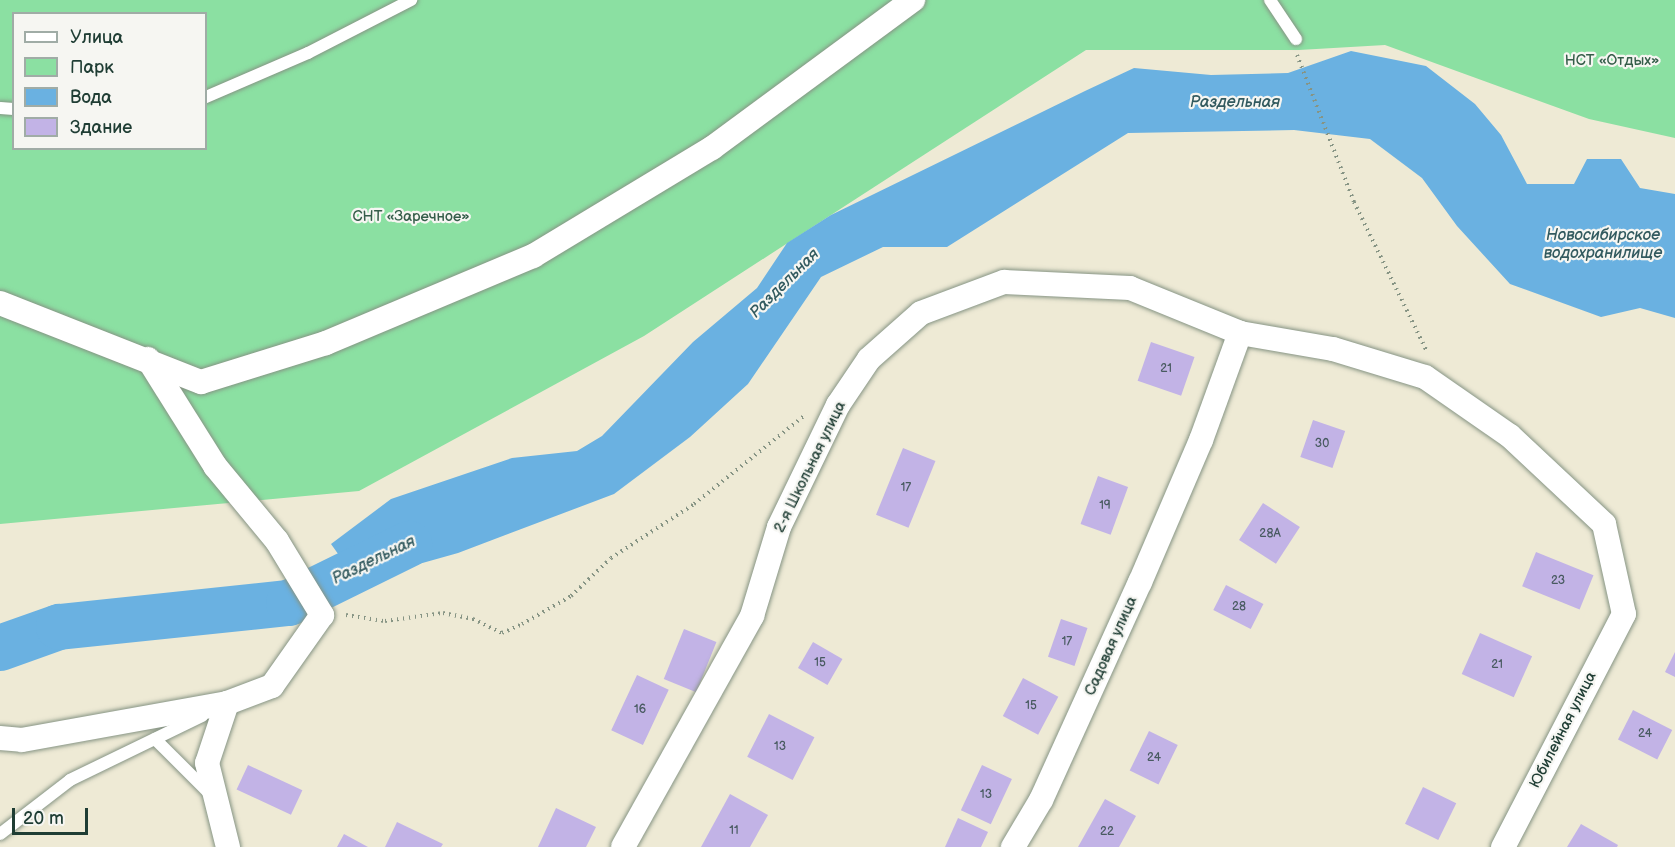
<!DOCTYPE html>
<meta charset="utf-8">
<style>
body{margin:0}
#map{position:relative;width:1675px;height:847px;overflow:hidden;background:#eeead5;font-family:"Balsamiq Sans",sans-serif}
div>[style]{position:absolute}
.green>*{inset:0;background:#8be0a2}
.water>*{inset:0;background:#6ab1e1}
.river>*{height:46px;margin:-23px;padding:0 23px;transform-origin:23px;border-radius:23px;background:#6ab1e1}
.building>*{inset:0;background:#c2b3e6;transform-origin:0 0}
.path>*{height:4px;margin-top:-2px;transform-origin:0;background:repeating-linear-gradient(90deg,#869484 0 1.5px,transparent 0 6px)}
.roads{filter:drop-shadow(0 0 2px #869484) drop-shadow(0 0 2px #869484)}
.service>*{height:12px;margin:-6px;padding:0 6px;transform-origin:6px;border-radius:6px;background:#fff}
.minor>*{height:24px;margin:-12px;padding:0 12px;transform-origin:12px;border-radius:12px;background:#fff}
span{translate:-50% -50%;white-space:nowrap;text-align:center;line-height:1.15;-webkit-text-stroke:4.5px #f6f6f2;paint-order:stroke}
.number-label{font-size:12px;color:#485a60}
.number-label span{-webkit-text-stroke-width:0}
.park-label{font-size:15px;color:#355e4a}
.street-label{font-size:15px;color:#1f3d34}
.water-label{font-size:16px;color:#325a5f;font-style:italic}
.legend{position:absolute;left:12px;top:12px;width:195px;height:138px;box-sizing:border-box;background:#f6f6f2;border:2px solid #a0aca6;margin:0;padding:8px 10px;list-style:none;font-size:18px;color:#1f3d34}
.legend li{display:flex;align-items:center;gap:12px;height:30px}
.legend b{width:30px;border:2px solid #a0aca6}
.scale{position:absolute;left:12px;top:808px;width:76px;height:27px;box-sizing:border-box;border:3px solid #1f3d34;border-top:0;padding-left:8px;font-size:18px;line-height:21px;white-space:nowrap;color:#1f3d34;-webkit-text-stroke:4px #f6f6f2;paint-order:stroke}
</style>
<div id="map">
<div class="green">
<i style="clip-path:polygon(evenodd,0 0,1675px 0,1675px 138px,1589px 119px,1385px 45px,1299px 50px,1086px 50px,644px 336px,359px 491px,0 524px,0 0,14px 14px,206px 14px,206px 148px,14px 148px,14px 14px)"></i>
</div>
<div class="water">
<i style="clip-path:polygon(1351px 51px,1426px 66px,1475px 104px,1501px 135px,1527px 184px,1574px 184px,1587px 159px,1621px 159px,1640px 188px,1675px 194px,1675px 318px,1640px 308px,1601px 317px,1510px 284px,1457px 226px,1422px 178px,1370px 139px,1294px 130px,1128px 133px,947px 247px,883px 247px,821px 277px,748px 384px,690px 437px,614px 494px,458px 553px,394px 571px,351px 572px,331px 544px,391px 499px,512px 458px,577px 451px,602px 436px,693px 342px,757px 288px,787px 243px,831px 215px,1085px 91px,1134px 68px,1211px 75px,1288px 73px)"></i>
</div>
<div class="river">
<i style="left:0;top:648px;width:63px;rotate:-19.6deg"></i>
<i style="left:59px;top:627px;width:231px;rotate:-6deg"></i>
<i style="left:289px;top:603px;width:134px;rotate:-26.2deg"></i>
</div>
<div class="building">
<i style="left:1151px;top:342px;width:46px;height:41px;rotate:19deg"></i>
<i style="left:1313px;top:420px;width:34px;height:39px;rotate:19deg"></i>
<i style="left:903px;top:448px;width:35px;height:72px;rotate:22deg"></i>
<i style="left:1098px;top:476px;width:32px;height:51px;rotate:20deg"></i>
<i style="left:1263px;top:503px;width:44px;height:44px;rotate:33deg"></i>
<i style="left:1536px;top:552px;width:62px;height:37px;rotate:22deg"></i>
<i style="left:1226px;top:585px;width:42px;height:28px;rotate:27deg"></i>
<i style="left:1061px;top:619px;width:28px;height:40px;rotate:19deg"></i>
<i style="left:684px;top:629px;width:35px;height:54px;rotate:22deg"></i>
<i style="left:1480px;top:633px;width:57px;height:45px;rotate:24deg"></i>
<i style="left:813px;top:642px;width:34px;height:30px;rotate:30deg"></i>
<i style="clip-path:polygon(1675px 652px,1675px 677px,1665px 672px)"></i>
<i style="left:637px;top:675px;width:35px;height:61px;rotate:25deg"></i>
<i style="left:1023px;top:678px;width:40px;height:43px;rotate:28deg"></i>
<i style="left:1633px;top:710px;width:44px;height:33px;rotate:27deg"></i>
<i style="left:769px;top:714px;width:51px;height:48px;rotate:27deg"></i>
<i style="left:1149px;top:731px;width:32px;height:44px;rotate:26deg"></i>
<i style="left:248px;top:765px;width:60px;height:27px;rotate:25deg"></i>
<i style="left:982px;top:765px;width:33px;height:50px;rotate:25deg"></i>
<i style="left:1423px;top:787px;width:37px;height:41px;rotate:26deg"></i>
<i style="clip-path:polygon(730px 794px,768px 815px,750px 847px,701px 847px)"></i>
<i style="clip-path:polygon(1105px 799px,1136px 816px,1119px 847px,1078px 847px)"></i>
<i style="clip-path:polygon(556px 808px,596px 827px,586px 847px,538px 847px)"></i>
<i style="clip-path:polygon(958px 818px,988px 832px,981px 847px,945px 847px)"></i>
<i style="clip-path:polygon(397px 822px,443px 844px,441px 847px,385px 847px)"></i>
<i style="clip-path:polygon(1581px 824px,1618px 845px,1617px 847px,1567px 847px)"></i>
<i style="clip-path:polygon(344px 834px,368px 847px,337px 847px)"></i>
</div>
<div class="path">
<i style="left:1297px;top:55px;width:158px;rotate:68.8deg"></i>
<i style="left:1354px;top:202px;width:167px;rotate:64deg"></i>
<i style="left:346px;top:615px;width:39px;rotate:9deg"></i>
<i style="left:385px;top:621px;width:59px;rotate:-7.9deg"></i>
<i style="left:443px;top:613px;width:31px;rotate:11deg"></i>
<i style="left:473px;top:619px;width:32px;rotate:26deg"></i>
<i style="left:502px;top:633px;width:22px;rotate:-24deg"></i>
<i style="left:522px;top:624px;width:56px;rotate:-29.7deg"></i>
<i style="left:571px;top:596px;width:55px;rotate:-43.5deg"></i>
<i style="left:611px;top:558px;width:99px;rotate:-33deg"></i>
<i style="left:694px;top:504px;width:142px;rotate:-38.7deg"></i>
</div>
<div class="roads">
<div class="service">
<i style="left:1270px;top:0;width:47px;rotate:56.3deg"></i>
<i style="left:206px;top:97px;width:111px;rotate:-23.3deg"></i>
<i style="left:308px;top:53px;width:116px;rotate:-27.2deg"></i>
<i style="left:0;top:108px;width:14px;rotate:4deg"></i>
<i style="left:155px;top:739px;width:79px;rotate:45deg"></i>
<i style="left:0;top:834px;width:88px;rotate:-37.6deg"></i>
<i style="left:70px;top:780px;width:147px;rotate:-25.9deg"></i>
</div>
<div class="minor">
<i style="left:0;top:303px;width:216px;rotate:21.5deg"></i>
<i style="left:201px;top:382px;width:131px;rotate:-17.3deg"></i>
<i style="left:326px;top:343px;width:225px;rotate:-22.8deg"></i>
<i style="left:533px;top:256px;width:209px;rotate:-31.1deg"></i>
<i style="left:712px;top:148px;width:250px;rotate:-36.4deg"></i>
<i style="left:1240px;top:333px;width:94px;rotate:9.8deg"></i>
<i style="left:1333px;top:349px;width:96px;rotate:16.9deg"></i>
<i style="left:1425px;top:377px;width:103px;rotate:34.8deg"></i>
<i style="left:1510px;top:436px;width:129px;rotate:43.1deg"></i>
<i style="left:1604px;top:524px;width:92px;rotate:77.5deg"></i>
<i style="left:1624px;top:614px;width:263px;rotate:117.4deg"></i>
<i style="left:148px;top:359px;width:126px;rotate:57.9deg"></i>
<i style="left:215px;top:466px;width:97px;rotate:50.4deg"></i>
<i style="left:277px;top:541px;width:87px;rotate:58.7deg"></i>
<i style="left:322px;top:615px;width:87px;rotate:125.2deg"></i>
<i style="left:272px;top:686px;width:48px;rotate:159.3deg"></i>
<i style="left:227px;top:703px;width:63px;rotate:108.4deg"></i>
<i style="left:207px;top:763px;width:87px;rotate:76deg"></i>
<i style="left:0;top:738px;width:22px;rotate:5deg"></i>
<i style="left:22px;top:740px;width:208px;rotate:-10.2deg"></i>
<i style="left:623px;top:847px;width:265px;rotate:-60.8deg"></i>
<i style="left:752px;top:616px;width:93px;rotate:-73.1deg"></i>
<i style="left:779px;top:527px;width:136px;rotate:-64.2deg"></i>
<i style="left:838px;top:405px;width:55px;rotate:-56deg"></i>
<i style="left:869px;top:359px;width:69px;rotate:-41.5deg"></i>
<i style="left:921px;top:313px;width:89px;rotate:-20.5deg"></i>
<i style="left:1004px;top:282px;width:126px;rotate:2.7deg"></i>
<i style="left:1130px;top:288px;width:119px;rotate:22.2deg"></i>
<i style="left:1240px;top:333px;width:114px;rotate:110deg"></i>
<i style="left:1201px;top:440px;width:155px;rotate:113.2deg"></i>
<i style="left:1140px;top:582px;width:239px;rotate:114.4deg"></i>
<i style="left:1041px;top:800px;width:55px;rotate:120.8deg"></i>
</div>
</div>
<div class="number-label">
<span style="left:1166px;top:369px">21</span>
<span style="left:1322px;top:444px">30</span>
<span style="left:906px;top:488px">17</span>
<span style="left:1105px;top:506px">19</span>
<span style="left:1270px;top:534px">28А</span>
<span style="left:1558px;top:581px">23</span>
<span style="left:1239px;top:607px">28</span>
<span style="left:1067px;top:642px">17</span>
<span style="left:820px;top:663px">15</span>
<span style="left:1497px;top:665px">21</span>
<span style="left:1031px;top:706px">15</span>
<span style="left:640px;top:710px">16</span>
<span style="left:1645px;top:734px">24</span>
<span style="left:780px;top:747px">13</span>
<span style="left:1154px;top:758px">24</span>
<span style="left:986px;top:795px">13</span>
<span style="left:734px;top:831px">11</span>
<span style="left:1107px;top:832px">22</span>
</div>
<div class="park-label">
<span style="left:1612px;top:61px">НСТ «Отдых»</span>
<span style="left:411px;top:217px">СНТ «Заречное»</span>
</div>
<div class="street-label">
<span style="left:810px;top:467px;rotate:-64deg">2-я Школьная улица</span>
<span style="left:1111px;top:646px;rotate:-66deg">Садовая улица</span>
<span style="left:1563px;top:730px;rotate:-63deg">Юбилейная улица</span>
</div>
<div class="water-label">
<span style="left:1235px;top:103px">Раздельная</span>
<span style="left:1603px;top:245px">Новосибирское<br>водохранилище</span>
<span style="left:785px;top:284px;rotate:-45deg">Раздельная</span>
<span style="left:374px;top:561px;rotate:-26deg">Раздельная</span>
</div>
<ul class="legend">
<li><b style="height:8px;background:#fff"></b>Улица</li>
<li><b style="height:16px;background:#8be0a2"></b>Парк</li>
<li><b style="height:16px;background:#6ab1e1"></b>Вода</li>
<li><b style="height:16px;background:#c2b3e6"></b>Здание</li>
</ul>
<div class="scale">20 m</div>
</div>
